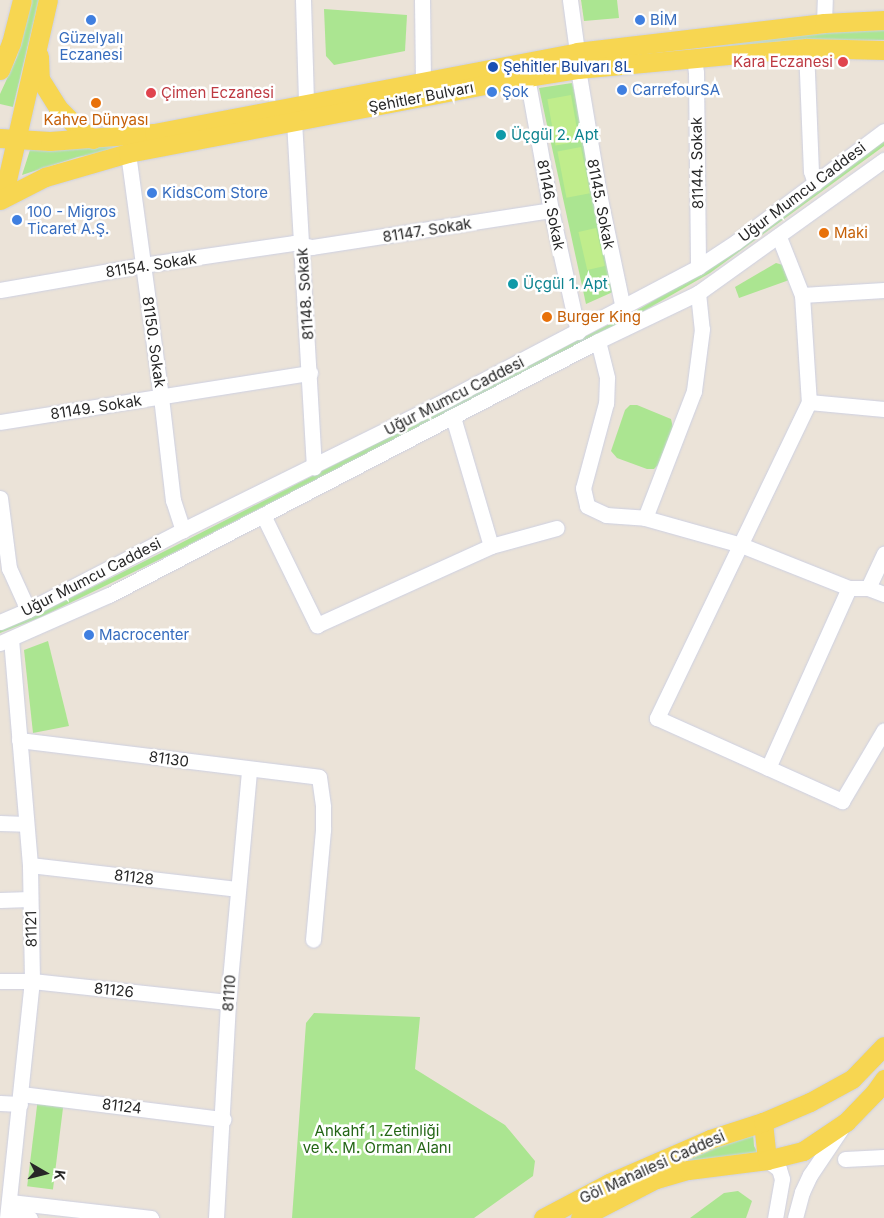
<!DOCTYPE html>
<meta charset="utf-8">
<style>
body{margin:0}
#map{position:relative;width:884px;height:1218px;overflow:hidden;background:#ebe3d8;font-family:Inter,sans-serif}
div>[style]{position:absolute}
.green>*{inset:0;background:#abe591;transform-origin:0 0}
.pitch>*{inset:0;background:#c0ed8c;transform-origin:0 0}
.roads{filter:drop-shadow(0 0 1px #cdd0e2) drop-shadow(0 0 1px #cdd0e2)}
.minor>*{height:15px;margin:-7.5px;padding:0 7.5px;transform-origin:7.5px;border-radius:7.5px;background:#fff}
.major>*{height:19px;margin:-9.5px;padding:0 9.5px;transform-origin:9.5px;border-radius:9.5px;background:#f7d651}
.dots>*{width:14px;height:14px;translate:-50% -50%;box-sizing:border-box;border:2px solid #fff;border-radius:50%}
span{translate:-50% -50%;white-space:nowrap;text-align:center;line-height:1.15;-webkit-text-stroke:5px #fff;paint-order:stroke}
.shop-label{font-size:15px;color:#366cbe}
.left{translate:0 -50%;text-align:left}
.health-label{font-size:15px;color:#be3a42}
.right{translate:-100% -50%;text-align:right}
.transit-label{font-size:15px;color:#164399}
.street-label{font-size:15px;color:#272727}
.food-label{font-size:15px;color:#c56008}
.culture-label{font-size:15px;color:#0d838f}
.park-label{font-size:15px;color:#246616}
.north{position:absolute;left:20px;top:1148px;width:50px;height:50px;-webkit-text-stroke:4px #fff;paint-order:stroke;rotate:98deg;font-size:14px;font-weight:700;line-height:20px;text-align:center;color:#272727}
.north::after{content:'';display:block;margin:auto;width:18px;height:22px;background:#272727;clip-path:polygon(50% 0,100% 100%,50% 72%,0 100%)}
</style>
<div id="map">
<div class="green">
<i style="clip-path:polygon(32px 0,39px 0,13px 107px,0 104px,0 94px,17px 57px)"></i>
<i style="clip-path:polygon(581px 0,617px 0,619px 18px,584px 21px)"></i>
<i style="clip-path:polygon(324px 9px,407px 15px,405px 51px,334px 65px,326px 56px)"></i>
<i style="clip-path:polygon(884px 28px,884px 40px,780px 41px,154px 143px,78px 157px,22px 175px,30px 150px,80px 147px,527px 67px,780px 37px)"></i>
<i style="clip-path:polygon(572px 83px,624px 287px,586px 304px,539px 88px)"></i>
<i style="clip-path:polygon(884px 141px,884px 146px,710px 273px,642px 312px,175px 552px,41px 617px,0 633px,0 629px,38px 614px,173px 547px,639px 309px,707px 270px)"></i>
<i style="clip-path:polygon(776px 263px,783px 265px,792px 279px,739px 298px,735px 287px)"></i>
<i style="clip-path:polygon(630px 405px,637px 405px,671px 419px,673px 428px,659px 464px,654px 469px,647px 469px,617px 458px,611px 451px,625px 410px)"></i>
<i style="clip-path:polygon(48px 641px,69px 726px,33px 733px,24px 650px)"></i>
<i style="clip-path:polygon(314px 1013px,420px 1017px,415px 1069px,505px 1125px,535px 1161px,533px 1176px,474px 1218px,292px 1218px,306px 1023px)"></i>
<i style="left:38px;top:1098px;width:26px;height:89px;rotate:7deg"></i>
<i style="clip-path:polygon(753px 1131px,754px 1146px,761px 1159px,613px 1193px,565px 1218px,556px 1218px,612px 1189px)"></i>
<i style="clip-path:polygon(738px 1191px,752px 1201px,746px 1218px,690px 1218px,724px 1193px)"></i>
</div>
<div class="pitch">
<i style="left:571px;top:95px;width:47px;height:24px;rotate:80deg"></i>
<i style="left:581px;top:147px;width:47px;height:24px;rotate:79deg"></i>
<i style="left:596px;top:228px;width:39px;height:18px;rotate:77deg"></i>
</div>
<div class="roads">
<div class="minor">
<i style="left:303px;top:0;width:103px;rotate:88.3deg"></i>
<i style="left:422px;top:0;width:80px;rotate:89.3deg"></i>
<i style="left:570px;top:0;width:52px;rotate:82.3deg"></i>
<i style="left:824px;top:23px;width:23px;rotate:-88deg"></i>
<i style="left:806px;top:48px;width:123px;rotate:87.7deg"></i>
<i style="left:811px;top:171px;width:13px;rotate:72deg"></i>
<i style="left:694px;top:58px;width:15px;rotate:82deg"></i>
<i style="left:696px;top:73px;width:194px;rotate:89.4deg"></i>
<i style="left:578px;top:69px;width:122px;rotate:80.5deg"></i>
<i style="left:598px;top:189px;width:123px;rotate:78.2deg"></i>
<i style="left:527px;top:77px;width:135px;rotate:79.8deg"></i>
<i style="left:551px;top:210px;width:125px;rotate:77.5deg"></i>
<i style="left:294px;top:121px;width:347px;rotate:86.7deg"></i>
<i style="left:128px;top:153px;width:246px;rotate:82.3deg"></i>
<i style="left:161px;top:397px;width:104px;rotate:83.4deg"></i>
<i style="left:173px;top:500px;width:32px;rotate:72deg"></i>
<i style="left:779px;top:237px;width:62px;rotate:68.4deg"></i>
<i style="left:802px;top:295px;width:107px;rotate:86.3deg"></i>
<i style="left:809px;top:402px;width:351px;rotate:115.7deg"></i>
<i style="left:657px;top:718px;width:203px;rotate:24.2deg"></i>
<i style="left:842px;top:801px;width:82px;rotate:-59.4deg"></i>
<i style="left:0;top:290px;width:145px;rotate:-9.9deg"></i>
<i style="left:143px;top:265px;width:153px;rotate:-8.3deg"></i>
<i style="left:294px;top:243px;width:18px;rotate:13deg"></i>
<i style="left:312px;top:247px;width:242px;rotate:-8.8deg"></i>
<i style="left:698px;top:293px;width:36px;rotate:84deg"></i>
<i style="left:702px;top:329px;width:63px;rotate:97.4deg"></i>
<i style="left:694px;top:391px;width:136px;rotate:111.1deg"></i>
<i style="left:645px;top:518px;width:100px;rotate:15.7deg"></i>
<i style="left:741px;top:545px;width:116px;rotate:21.7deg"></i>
<i style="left:849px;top:588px;width:19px"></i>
<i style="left:868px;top:588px;width:17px;rotate:21deg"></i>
<i style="left:802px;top:295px;width:82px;rotate:-3.5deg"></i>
<i style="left:598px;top:341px;width:38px;rotate:76deg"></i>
<i style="left:607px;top:378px;width:25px;rotate:92deg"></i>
<i style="left:606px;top:403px;width:88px;rotate:105.1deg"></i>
<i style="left:583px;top:488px;width:18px;rotate:77deg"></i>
<i style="left:587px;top:506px;width:21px;rotate:25deg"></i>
<i style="left:606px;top:515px;width:39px;rotate:4deg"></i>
<i style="left:809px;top:402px;width:75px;rotate:5.3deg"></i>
<i style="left:453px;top:417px;width:134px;rotate:73.6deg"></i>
<i style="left:0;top:422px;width:314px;rotate:-9deg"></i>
<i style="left:0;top:498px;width:71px;rotate:82.7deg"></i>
<i style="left:9px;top:568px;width:46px;rotate:65.7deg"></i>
<i style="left:263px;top:515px;width:123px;rotate:63.9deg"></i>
<i style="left:317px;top:625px;width:191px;rotate:-24.4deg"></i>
<i style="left:491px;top:546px;width:68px;rotate:-15.3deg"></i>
<i style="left:868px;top:588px;width:38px;rotate:-65deg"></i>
<i style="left:0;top:622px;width:30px;rotate:-23deg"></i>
<i style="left:28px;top:610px;width:174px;rotate:-27.3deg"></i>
<i style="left:183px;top:530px;width:293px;rotate:-26.3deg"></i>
<i style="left:446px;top:400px;width:285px;rotate:-27.8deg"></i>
<i style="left:698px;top:267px;width:45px;rotate:-33.3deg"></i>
<i style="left:736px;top:242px;width:185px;rotate:-36.9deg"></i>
<i style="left:0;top:643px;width:119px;rotate:-23.8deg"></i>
<i style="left:109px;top:595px;width:551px;rotate:-27.45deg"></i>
<i style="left:598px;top:341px;width:111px;rotate:-25.6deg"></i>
<i style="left:698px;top:293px;width:229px;rotate:-35.6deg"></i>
<i style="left:19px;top:740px;width:302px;rotate:7deg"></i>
<i style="left:319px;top:777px;width:30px;rotate:82deg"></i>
<i style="left:323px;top:807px;width:23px;rotate:90deg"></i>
<i style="left:323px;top:830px;width:110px;rotate:95.2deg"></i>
<i style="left:768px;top:768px;width:197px;rotate:-65.8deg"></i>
<i style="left:0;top:823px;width:25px;rotate:2deg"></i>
<i style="left:30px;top:865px;width:208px;rotate:6.6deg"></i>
<i style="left:0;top:900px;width:30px;rotate:-2deg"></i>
<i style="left:0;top:981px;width:32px"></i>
<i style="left:32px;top:981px;width:197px;rotate:6.1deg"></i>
<i style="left:21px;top:1094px;width:204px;rotate:7.1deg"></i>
<i style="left:0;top:1103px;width:20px;rotate:3deg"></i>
<i style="left:845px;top:1159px;width:39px;rotate:-3deg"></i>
<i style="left:767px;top:1160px;width:15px;rotate:37deg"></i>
<i style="left:779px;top:1169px;width:10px;rotate:73deg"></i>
<i style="left:782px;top:1179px;width:40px;rotate:100deg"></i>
<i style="left:10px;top:1202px;width:142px;rotate:6.5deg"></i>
<i style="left:8px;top:1215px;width:22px;rotate:8deg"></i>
<i style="left:7px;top:1218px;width:238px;rotate:-84deg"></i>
<i style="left:32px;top:981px;width:116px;rotate:-91deg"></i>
<i style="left:30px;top:865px;width:226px;rotate:-94.8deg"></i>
<i style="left:216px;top:1218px;width:216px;rotate:-86.8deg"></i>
<i style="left:228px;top:1002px;width:234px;rotate:-84.8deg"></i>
<i style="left:795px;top:1218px;width:27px;rotate:-75deg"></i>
<i style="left:802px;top:1192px;width:19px;rotate:-65deg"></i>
<i style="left:810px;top:1175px;width:55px;rotate:-56deg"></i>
</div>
<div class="major">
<i style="left:39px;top:56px;width:23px;rotate:88deg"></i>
<i style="left:40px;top:79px;width:34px;rotate:58deg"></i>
<i style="left:58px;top:108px;width:30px;rotate:45deg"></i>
<i style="left:79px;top:129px;width:17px;rotate:36deg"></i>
<i style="left:0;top:70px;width:29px;rotate:-68deg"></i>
<i style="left:11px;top:43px;width:44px;rotate:-75.7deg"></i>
<i style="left:0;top:138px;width:50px;rotate:3.4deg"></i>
<i style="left:50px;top:141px;width:104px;rotate:-4.4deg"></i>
<i style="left:154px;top:133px;width:431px;rotate:-10.8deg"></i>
<i style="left:577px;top:52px;width:249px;rotate:-6.7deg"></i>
<i style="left:824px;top:23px;width:60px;rotate:-2.9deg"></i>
<i style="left:0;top:194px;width:16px;rotate:-63deg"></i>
<i style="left:7px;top:180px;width:185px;rotate:-77.2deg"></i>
<i style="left:0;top:200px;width:51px;rotate:-27.1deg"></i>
<i style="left:45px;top:177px;width:86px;rotate:-16.1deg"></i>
<i style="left:128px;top:153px;width:406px;rotate:-10.8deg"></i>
<i style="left:527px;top:77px;width:52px;rotate:-8.9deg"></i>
<i style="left:578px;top:69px;width:229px;rotate:-5.3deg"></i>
<i style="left:806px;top:48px;width:78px;rotate:1.5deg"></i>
<i style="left:763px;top:1122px;width:38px;rotate:84deg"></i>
<i style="left:543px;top:1218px;width:75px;rotate:-27.9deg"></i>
<i style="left:609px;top:1183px;width:110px;rotate:-23.5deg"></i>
<i style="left:710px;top:1139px;width:56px;rotate:-17.8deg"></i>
<i style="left:763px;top:1122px;width:51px;rotate:-23.1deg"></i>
<i style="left:810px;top:1102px;width:48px;rotate:-28.7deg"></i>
<i style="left:852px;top:1079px;width:46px;rotate:-45.9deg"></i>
<i style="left:580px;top:1218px;width:85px;rotate:-27.2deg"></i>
<i style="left:656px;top:1179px;width:33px;rotate:-16deg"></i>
<i style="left:688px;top:1170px;width:80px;rotate:-7.2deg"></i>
<i style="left:767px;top:1160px;width:37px;rotate:-14deg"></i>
<i style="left:803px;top:1151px;width:52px;rotate:-34deg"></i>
<i style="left:846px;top:1122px;width:42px;rotate:-46deg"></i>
<i style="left:875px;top:1092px;width:16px;rotate:-55deg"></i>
</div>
</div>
<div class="dots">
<i style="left:91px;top:20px;background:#3f7fe0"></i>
<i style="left:640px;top:20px;background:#3f7fe0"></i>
<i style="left:843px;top:62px;background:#e0444e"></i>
<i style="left:493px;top:67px;background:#1a4fb4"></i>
<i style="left:622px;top:90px;background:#3f7fe0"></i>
<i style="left:492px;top:92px;background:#3f7fe0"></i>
<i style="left:151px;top:93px;background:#e0444e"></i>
<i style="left:96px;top:103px;background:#e8710a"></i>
<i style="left:501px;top:135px;background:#0f9aa8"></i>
<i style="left:152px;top:193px;background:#3f7fe0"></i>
<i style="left:17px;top:220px;background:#3f7fe0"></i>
<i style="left:824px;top:233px;background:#e8710a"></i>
<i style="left:513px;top:284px;background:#0f9aa8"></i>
<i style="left:547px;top:317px;background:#e8710a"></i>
<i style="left:89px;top:635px;background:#3f7fe0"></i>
</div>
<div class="shop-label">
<span class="left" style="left:650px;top:20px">BİM</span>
<span style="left:91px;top:46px">Güzelyalı<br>Eczanesi</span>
<span class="left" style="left:632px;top:90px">CarrefourSA</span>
<span class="left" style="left:502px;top:92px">Şok</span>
<span class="left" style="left:162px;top:193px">KidsCom Store</span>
<span class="left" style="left:27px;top:220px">100 - Migros<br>Ticaret A.Ş.</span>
<span class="left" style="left:99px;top:635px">Macrocenter</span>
</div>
<div class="health-label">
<span class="right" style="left:833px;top:62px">Kara Eczanesi</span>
<span class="left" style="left:161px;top:93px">Çimen Eczanesi</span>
</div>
<div class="transit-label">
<span class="left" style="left:503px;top:67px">Şehitler Bulvarı 8L</span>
</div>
<div class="street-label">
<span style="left:421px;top:97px;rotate:-11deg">Şehitler Bulvarı</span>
<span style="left:697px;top:163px;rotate:-91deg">81144. Sokak</span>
<span style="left:802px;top:192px;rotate:-37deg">Uğur Mumcu Caddesi</span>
<span style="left:601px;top:204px;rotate:79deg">81145. Sokak</span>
<span style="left:551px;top:205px;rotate:79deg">81146. Sokak</span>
<span style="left:427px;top:230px;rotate:-9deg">81147. Sokak</span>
<span style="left:151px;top:265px;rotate:-9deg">81154. Sokak</span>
<span style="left:305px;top:294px;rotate:-94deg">81148. Sokak</span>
<span style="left:154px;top:342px;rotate:82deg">81150. Sokak</span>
<span style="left:454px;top:396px;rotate:-27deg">Uğur Mumcu Caddesi</span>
<span style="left:96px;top:407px;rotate:-9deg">81149. Sokak</span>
<span style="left:91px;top:577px;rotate:-27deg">Uğur Mumcu Caddesi</span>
<span style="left:169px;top:759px;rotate:8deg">81130</span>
<span style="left:134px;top:877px;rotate:7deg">81128</span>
<span style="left:31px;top:929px;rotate:-91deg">81121</span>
<span style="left:114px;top:990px;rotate:6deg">81126</span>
<span style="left:229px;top:993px;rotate:-86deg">81110</span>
<span style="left:122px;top:1106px;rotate:7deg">81124</span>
<span style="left:652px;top:1167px;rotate:-24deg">Göl Mahallesi Caddesi</span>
</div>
<div class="food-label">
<span style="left:96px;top:120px">Kahve Dünyası</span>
<span class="left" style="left:834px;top:233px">Maki</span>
<span class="left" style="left:557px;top:317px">Burger King</span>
</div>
<div class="culture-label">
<span class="left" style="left:511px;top:135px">Üçgül 2. Apt</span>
<span class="left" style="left:523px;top:284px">Üçgül 1. Apt</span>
</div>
<div class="park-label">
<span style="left:377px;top:1139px">Ankahf 1 .Zetinliği<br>ve K. M. Orman Alanı</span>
</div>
<div class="north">K</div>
</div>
